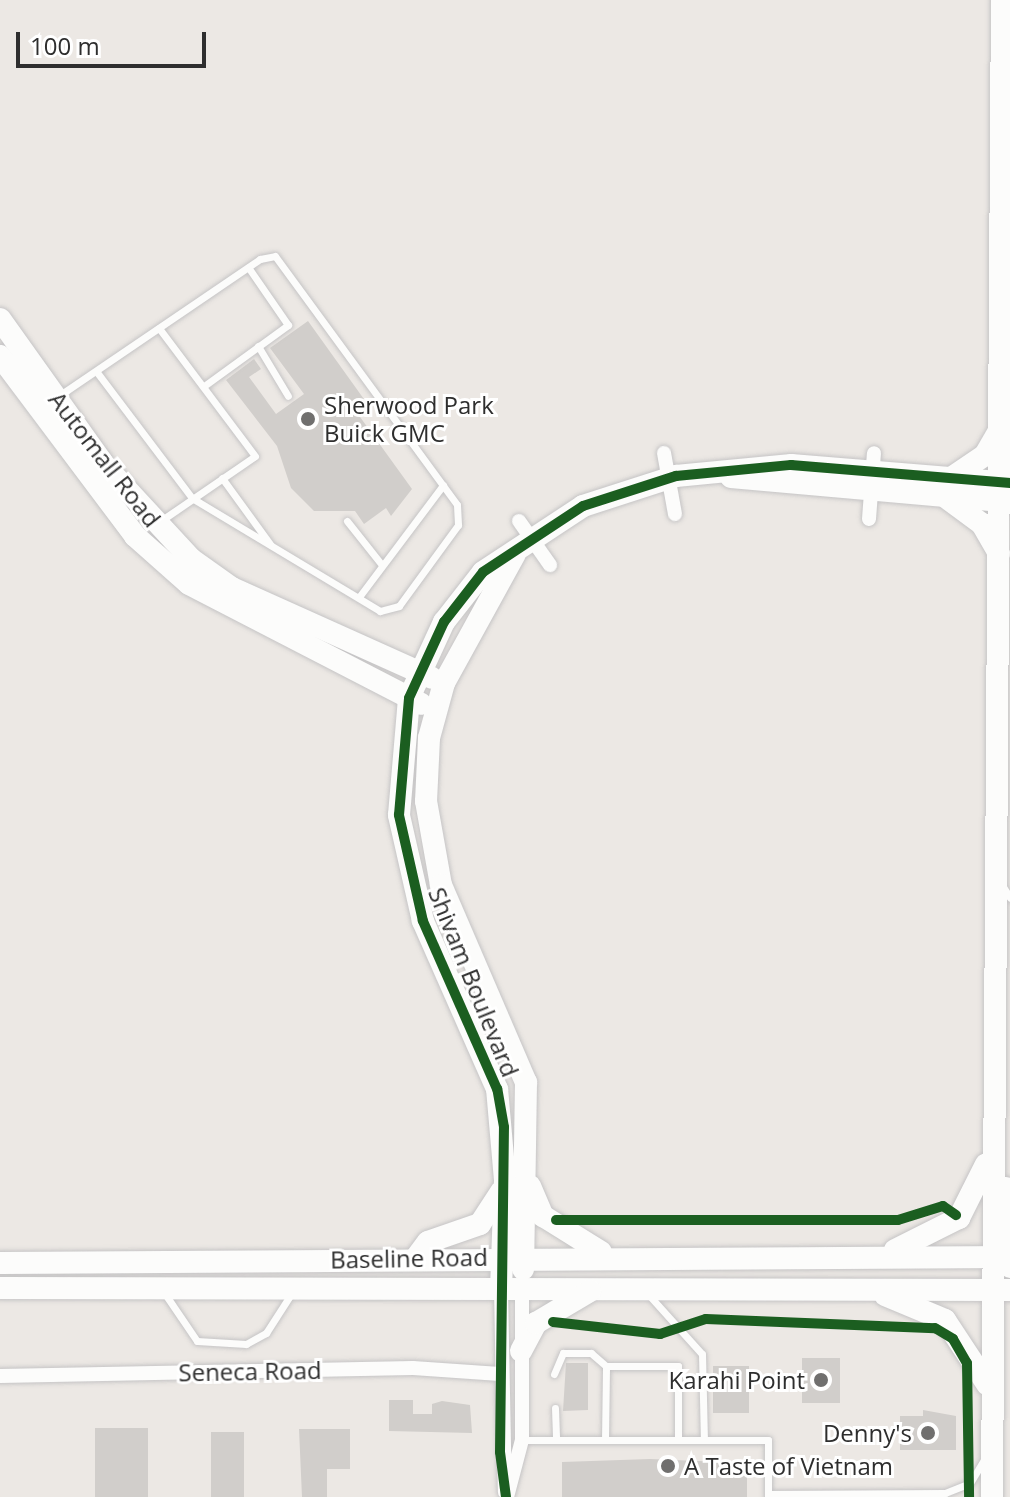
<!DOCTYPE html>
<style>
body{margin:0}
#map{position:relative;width:1010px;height:1497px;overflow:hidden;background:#ece8e4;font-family:"Open Sans",sans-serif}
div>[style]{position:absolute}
.building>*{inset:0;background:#d1cecb;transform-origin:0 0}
.roads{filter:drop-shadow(0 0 2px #c5c4c5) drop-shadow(0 0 2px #c5c4c5)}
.lane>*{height:7px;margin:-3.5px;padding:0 3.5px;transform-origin:3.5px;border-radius:3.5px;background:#fcfcfb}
.street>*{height:14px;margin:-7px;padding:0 7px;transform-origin:7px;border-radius:7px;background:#fcfcfb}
.secondary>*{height:22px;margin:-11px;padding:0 11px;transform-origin:11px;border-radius:11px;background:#fcfcfb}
.cycleway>*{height:10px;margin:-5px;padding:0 5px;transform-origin:5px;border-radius:5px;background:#1b5e20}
.dots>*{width:22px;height:22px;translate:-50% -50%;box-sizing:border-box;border:4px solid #fff;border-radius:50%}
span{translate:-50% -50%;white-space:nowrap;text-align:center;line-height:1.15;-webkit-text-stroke:6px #fff;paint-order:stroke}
.poi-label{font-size:24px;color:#2e2e2e}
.left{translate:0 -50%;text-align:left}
.right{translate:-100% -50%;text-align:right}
.street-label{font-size:24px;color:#2e2e2e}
.scale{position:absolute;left:16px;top:32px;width:190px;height:36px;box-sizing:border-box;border:4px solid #2e2e2e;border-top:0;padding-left:10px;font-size:24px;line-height:28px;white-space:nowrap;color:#2e2e2e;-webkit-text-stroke:6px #fff;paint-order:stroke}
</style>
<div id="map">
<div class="building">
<i style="clip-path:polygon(308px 321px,366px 402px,355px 410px,412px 489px,391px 516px,386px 508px,364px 524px,355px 511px,314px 511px,291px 488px,277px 446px,226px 380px,254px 359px,261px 369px,249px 377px,276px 414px,304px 394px,270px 348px)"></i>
<i style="left:802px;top:1358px;width:38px;height:45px"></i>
<i style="clip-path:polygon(566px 1363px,588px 1363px,588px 1410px,563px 1411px)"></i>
<i style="left:713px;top:1366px;width:36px;height:47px"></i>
<i style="clip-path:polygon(389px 1400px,413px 1400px,413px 1414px,432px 1414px,432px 1404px,442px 1401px,470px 1405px,472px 1433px,389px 1431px)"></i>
<i style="clip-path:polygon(923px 1410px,956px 1416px,956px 1450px,900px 1450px,900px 1416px,923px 1416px)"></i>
<i style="left:148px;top:1428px;width:69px;height:53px;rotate:90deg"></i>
<i style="clip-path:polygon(299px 1429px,350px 1429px,350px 1469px,327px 1469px,327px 1497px,302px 1497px)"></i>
<i style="left:244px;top:1432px;width:65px;height:33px;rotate:90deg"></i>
<i style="clip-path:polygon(650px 1459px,747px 1463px,747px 1497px,562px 1497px,562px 1462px)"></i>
</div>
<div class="roads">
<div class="lane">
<i style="left:258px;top:346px;width:58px;rotate:59deg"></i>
<i style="left:204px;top:386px;width:104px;rotate:-36deg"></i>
<i style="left:288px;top:325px;width:70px;rotate:-124.6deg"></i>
<i style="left:60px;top:395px;width:242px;rotate:-34.2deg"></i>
<i style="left:260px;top:259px;width:15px;rotate:-11deg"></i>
<i style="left:275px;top:256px;width:308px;rotate:53.8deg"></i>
<i style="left:457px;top:505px;width:20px;rotate:87deg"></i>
<i style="left:458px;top:525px;width:100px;rotate:126.1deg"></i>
<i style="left:399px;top:606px;width:20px;rotate:165deg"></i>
<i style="left:380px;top:611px;width:219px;rotate:-149deg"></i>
<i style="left:192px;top:498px;width:159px;rotate:-127.1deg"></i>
<i style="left:222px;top:478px;width:82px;rotate:54deg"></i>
<i style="left:347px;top:521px;width:56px;rotate:51.5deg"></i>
<i style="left:159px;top:522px;width:116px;rotate:-34.5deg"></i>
<i style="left:255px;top:456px;width:160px;rotate:-126.9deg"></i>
<i style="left:359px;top:597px;width:140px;rotate:-53.1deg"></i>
<i style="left:1002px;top:885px;width:15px;rotate:58deg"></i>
<i style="left:163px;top:1291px;width:60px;rotate:55.8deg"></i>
<i style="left:197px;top:1341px;width:49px;rotate:3.5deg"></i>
<i style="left:246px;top:1344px;width:23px;rotate:-29deg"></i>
<i style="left:266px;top:1333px;width:46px;rotate:-57.3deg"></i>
<i style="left:647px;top:1293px;width:82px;rotate:48deg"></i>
<i style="left:702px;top:1354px;width:86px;rotate:88.7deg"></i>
<i style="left:554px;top:1374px;width:23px;rotate:-67deg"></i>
<i style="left:563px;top:1353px;width:28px"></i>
<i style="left:591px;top:1353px;width:20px;rotate:41deg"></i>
<i style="left:555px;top:1408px;width:32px;rotate:88deg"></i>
<i style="left:523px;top:1440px;width:245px"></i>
<i style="left:768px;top:1440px;width:57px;rotate:90deg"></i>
<i style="left:605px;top:1440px;width:74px;rotate:-89.2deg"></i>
<i style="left:606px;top:1366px;width:72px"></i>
<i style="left:678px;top:1366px;width:74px;rotate:90deg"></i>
<i style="left:768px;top:1494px;width:177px;rotate:-0.3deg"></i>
<i style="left:945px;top:1493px;width:27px;rotate:-22deg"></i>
<i style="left:970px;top:1483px;width:29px;rotate:-59deg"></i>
</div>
<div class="street">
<i style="left:664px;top:453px;width:62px;rotate:79.8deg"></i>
<i style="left:869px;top:519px;width:66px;rotate:-85.7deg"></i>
<i style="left:519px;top:521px;width:54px;rotate:54.8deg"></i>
<i style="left:501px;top:1289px;width:203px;rotate:88.9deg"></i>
<i style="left:0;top:1376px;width:413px;rotate:-1.1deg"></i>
<i style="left:413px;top:1368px;width:87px;rotate:3.9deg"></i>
<i style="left:507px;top:1497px;width:59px;rotate:-75.3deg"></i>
<i style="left:522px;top:1440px;width:151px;rotate:-90deg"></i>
</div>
<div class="secondary">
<i style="left:0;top:319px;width:181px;rotate:54.5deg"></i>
<i style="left:105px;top:466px;width:127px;rotate:47.2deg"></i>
<i style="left:191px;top:559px;width:50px;rotate:35.3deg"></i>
<i style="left:232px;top:588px;width:219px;rotate:24.2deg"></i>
<i style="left:0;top:356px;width:225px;rotate:53.1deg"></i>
<i style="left:135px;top:536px;width:72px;rotate:41.6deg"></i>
<i style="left:189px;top:584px;width:261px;rotate:27.3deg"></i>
<i style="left:731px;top:477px;width:280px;rotate:5.1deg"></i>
<i style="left:948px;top:480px;width:45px;rotate:-34deg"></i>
<i style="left:985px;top:455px;width:30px;rotate:-60deg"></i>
<i style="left:948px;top:499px;width:42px;rotate:36.3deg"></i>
<i style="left:982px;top:524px;width:34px;rotate:60deg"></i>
<i style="left:515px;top:554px;width:147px;rotate:118.8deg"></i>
<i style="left:444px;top:683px;width:57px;rotate:105.3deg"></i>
<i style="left:429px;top:738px;width:63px;rotate:92.7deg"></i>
<i style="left:426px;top:801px;width:85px;rotate:79.9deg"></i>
<i style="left:441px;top:885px;width:215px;rotate:66.7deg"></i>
<i style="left:526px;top:1082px;width:187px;rotate:90.9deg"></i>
<i style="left:530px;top:1186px;width:33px;rotate:67deg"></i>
<i style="left:543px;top:1216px;width:68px;rotate:31.8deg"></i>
<i style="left:1006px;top:1188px;width:79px;rotate:87.1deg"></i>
<i style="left:895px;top:1250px;width:72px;rotate:-26.6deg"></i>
<i style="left:959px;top:1218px;width:60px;rotate:-63.4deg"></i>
<i style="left:415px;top:1259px;width:21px;rotate:-53deg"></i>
<i style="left:428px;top:1242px;width:55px;rotate:-19.1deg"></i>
<i style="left:480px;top:1224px;width:38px;rotate:-57deg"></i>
<i style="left:0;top:1263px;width:1010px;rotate:-0.34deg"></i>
<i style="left:0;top:1288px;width:1010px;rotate:0.11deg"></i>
<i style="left:501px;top:1289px;width:109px;rotate:-87.9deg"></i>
<i style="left:505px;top:1180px;width:91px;rotate:-95deg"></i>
<i style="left:497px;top:1089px;width:184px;rotate:-113.8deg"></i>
<i style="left:423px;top:921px;width:109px;rotate:-102.8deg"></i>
<i style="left:399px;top:815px;width:117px;rotate:-85.1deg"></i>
<i style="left:409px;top:698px;width:84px;rotate:-65.3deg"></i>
<i style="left:444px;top:622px;width:63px;rotate:-52deg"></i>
<i style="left:483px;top:572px;width:120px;rotate:-33.4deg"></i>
<i style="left:583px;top:506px;width:98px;rotate:-17.9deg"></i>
<i style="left:676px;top:476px;width:116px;rotate:-5.5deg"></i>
<i style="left:791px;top:465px;width:220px;rotate:4.7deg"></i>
<i style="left:885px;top:1295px;width:65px;rotate:22.6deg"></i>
<i style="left:945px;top:1320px;width:77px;rotate:56.7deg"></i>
<i style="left:521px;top:1351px;width:32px;rotate:-62deg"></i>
<i style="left:536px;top:1323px;width:63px;rotate:-30.7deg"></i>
<i style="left:992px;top:1497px;width:1497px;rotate:-89.62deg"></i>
</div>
</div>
<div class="cycleway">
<i style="left:556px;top:1220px;width:342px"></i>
<i style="left:898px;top:1220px;width:47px;rotate:-17.3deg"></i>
<i style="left:943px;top:1206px;width:16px;rotate:35deg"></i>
<i style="left:553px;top:1322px;width:108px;rotate:6.4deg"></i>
<i style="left:660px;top:1334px;width:48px;rotate:-18.1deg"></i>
<i style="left:706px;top:1319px;width:229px;rotate:2.3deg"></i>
<i style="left:935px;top:1328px;width:21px;rotate:31deg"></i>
<i style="left:953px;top:1339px;width:28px;rotate:60deg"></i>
<i style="left:967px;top:1363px;width:134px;rotate:89.1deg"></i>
<i style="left:506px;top:1497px;width:45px;rotate:-97.6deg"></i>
<i style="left:500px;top:1452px;width:325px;rotate:-89.3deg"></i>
<i style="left:504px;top:1127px;width:39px;rotate:-100deg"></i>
<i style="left:497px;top:1089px;width:184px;rotate:-113.8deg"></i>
<i style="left:423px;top:921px;width:109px;rotate:-102.8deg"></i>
<i style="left:399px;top:815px;width:117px;rotate:-85.1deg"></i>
<i style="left:409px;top:698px;width:84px;rotate:-65.3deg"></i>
<i style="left:444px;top:622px;width:63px;rotate:-52deg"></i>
<i style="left:483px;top:572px;width:120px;rotate:-33.4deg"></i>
<i style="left:583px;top:506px;width:98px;rotate:-17.9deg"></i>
<i style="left:676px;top:476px;width:116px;rotate:-5.5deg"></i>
<i style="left:791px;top:465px;width:220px;rotate:4.7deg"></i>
</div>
<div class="dots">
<i style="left:308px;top:419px;background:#706f6e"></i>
<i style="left:821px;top:1380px;background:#706f6e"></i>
<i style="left:928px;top:1433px;background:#706f6e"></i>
<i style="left:668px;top:1466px;background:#706f6e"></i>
</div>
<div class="poi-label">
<span class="left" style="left:324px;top:419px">Sherwood Park<br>Buick GMC</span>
<span class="right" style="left:805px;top:1380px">Karahi Point</span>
<span class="right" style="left:912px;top:1433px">Denny's</span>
<span class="left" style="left:684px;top:1466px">A Taste of Vietnam</span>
</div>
<div class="street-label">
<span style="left:105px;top:459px;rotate:52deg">Automall Road</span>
<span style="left:474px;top:982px;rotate:68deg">Shivam Boulevard</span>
<span style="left:409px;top:1258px;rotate:-1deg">Baseline Road</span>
<span style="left:250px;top:1371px;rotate:-1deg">Seneca Road</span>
</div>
<div class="scale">100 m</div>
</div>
